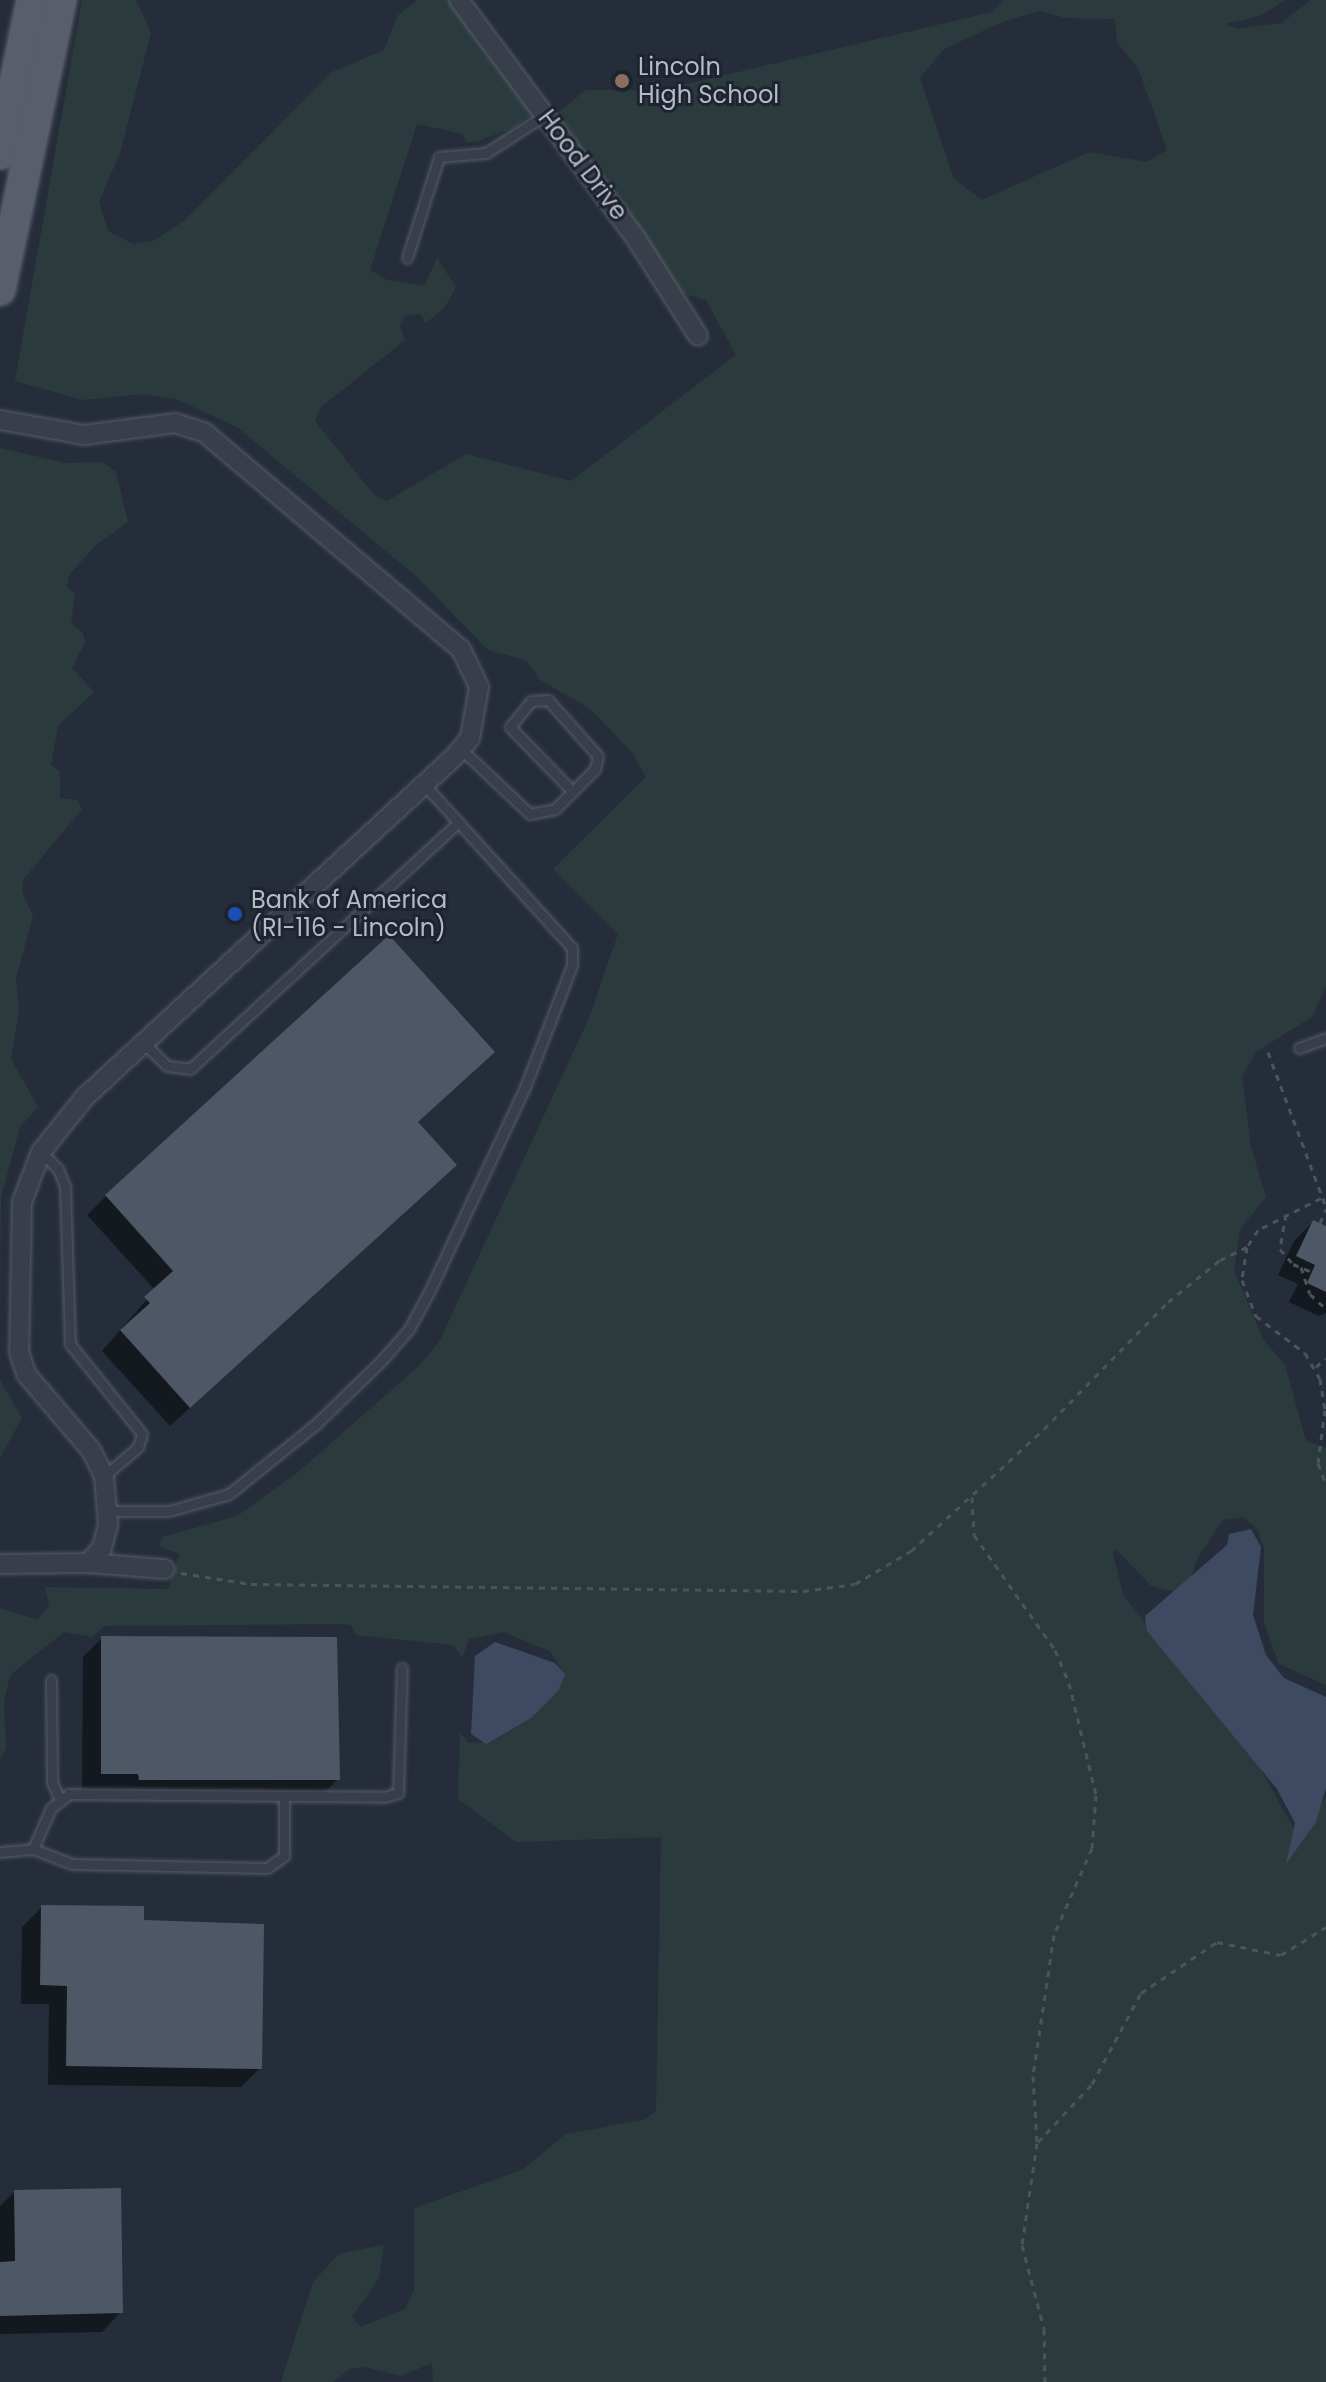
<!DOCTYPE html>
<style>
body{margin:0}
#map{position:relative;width:1326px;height:2382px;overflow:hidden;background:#262d3a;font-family:Poppins,sans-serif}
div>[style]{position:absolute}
.green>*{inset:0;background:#2b3b3d}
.water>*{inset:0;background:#3d4a61}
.shadow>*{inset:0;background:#0007}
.building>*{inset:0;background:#4e5765}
.path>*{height:3px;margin-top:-1.5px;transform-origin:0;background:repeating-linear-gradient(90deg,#48565a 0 6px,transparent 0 12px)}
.roads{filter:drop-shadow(0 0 2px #575d68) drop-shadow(0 0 2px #575d68)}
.service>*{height:9px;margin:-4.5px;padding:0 4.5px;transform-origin:4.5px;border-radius:4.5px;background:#393f4a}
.minor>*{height:18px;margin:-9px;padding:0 9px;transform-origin:9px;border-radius:9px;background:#393f4a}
.primary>*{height:30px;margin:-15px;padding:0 15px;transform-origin:15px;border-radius:15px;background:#585e6a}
.dots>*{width:22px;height:22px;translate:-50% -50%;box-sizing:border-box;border:4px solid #1e242f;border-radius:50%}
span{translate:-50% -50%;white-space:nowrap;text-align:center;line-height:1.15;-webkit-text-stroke:6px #1e242f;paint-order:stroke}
.poi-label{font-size:24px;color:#b5bac6}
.left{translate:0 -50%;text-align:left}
.street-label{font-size:24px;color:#b5bac6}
</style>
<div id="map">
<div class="green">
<i style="clip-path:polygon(evenodd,82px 0,136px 0,151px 33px,120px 153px,99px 202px,108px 231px,133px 244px,153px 241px,184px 221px,332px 72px,384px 50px,398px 15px,418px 0,454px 0,537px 109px,515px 127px,476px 142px,466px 142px,463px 134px,417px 124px,370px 270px,387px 280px,424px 286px,437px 258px,456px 287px,445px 307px,426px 323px,420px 314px,404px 316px,400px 326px,405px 340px,320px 408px,315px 421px,374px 495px,387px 501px,466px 454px,571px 481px,736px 355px,706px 300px,664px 288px,549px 120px,586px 90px,662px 90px,992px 12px,1004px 0,1285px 0,1260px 16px,1225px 24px,1237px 29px,1282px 23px,1310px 0,1326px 0,1326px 986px,1312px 1017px,1257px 1051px,1242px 1076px,1251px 1147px,1266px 1197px,1240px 1229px,1234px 1271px,1263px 1339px,1285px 1365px,1306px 1441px,1326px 1448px,1326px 1685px,1279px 1664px,1264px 1623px,1264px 1548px,1257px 1529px,1243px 1517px,1223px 1520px,1198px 1557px,1185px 1594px,1151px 1586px,1116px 1549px,1113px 1553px,1123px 1595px,1255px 1759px,1296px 1833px,1302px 1836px,1326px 1797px,1326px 2382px,433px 2382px,432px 2363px,401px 2376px,365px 2367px,349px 2369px,334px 2382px,281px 2382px,313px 2282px,339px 2254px,384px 2245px,379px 2278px,352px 2317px,361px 2327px,405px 2309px,414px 2291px,414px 2208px,522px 2170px,566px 2134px,644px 2120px,656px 2111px,661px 1837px,516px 1842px,458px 1799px,460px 1732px,468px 1743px,489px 1742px,543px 1701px,563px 1672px,550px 1651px,503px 1632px,469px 1639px,462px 1658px,454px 1645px,356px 1635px,351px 1625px,342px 1624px,105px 1626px,92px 1637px,64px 1632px,10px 1675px,4px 1702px,6px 1748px,0 1760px,0 1608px,38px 1620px,49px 1605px,45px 1587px,168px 1589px,180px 1554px,159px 1546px,162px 1537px,237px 1516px,297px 1473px,419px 1366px,440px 1340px,589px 1018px,618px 934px,553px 869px,646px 777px,632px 752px,589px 708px,540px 680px,526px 660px,488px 650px,417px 577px,237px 427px,176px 399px,144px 394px,83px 400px,15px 381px,82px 0,1039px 11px,1066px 18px,1115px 19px,1117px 42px,1139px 70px,1167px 150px,1147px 162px,1089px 152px,982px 200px,954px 179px,920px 78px,944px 49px,1002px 22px,1039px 11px)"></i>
<i style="clip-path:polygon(0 448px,65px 463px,103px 462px,116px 472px,128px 522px,96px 545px,69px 575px,67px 586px,75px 595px,71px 623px,83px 633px,85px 642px,72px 668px,94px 692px,58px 726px,51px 765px,60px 772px,60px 798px,77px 800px,82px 809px,23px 880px,22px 892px,33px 916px,16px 978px,19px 1010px,11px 1059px,38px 1107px,20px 1127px,1px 1197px,0 1313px)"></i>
<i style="clip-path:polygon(0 1380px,22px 1418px,0 1458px)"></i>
</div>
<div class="water">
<i style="clip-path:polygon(1251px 1529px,1261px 1547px,1253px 1615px,1266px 1655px,1284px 1678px,1326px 1697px,1326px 1788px,1316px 1822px,1286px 1864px,1295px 1823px,1277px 1789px,1147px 1631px,1145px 1616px,1227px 1545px,1229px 1534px)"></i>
<i style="clip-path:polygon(495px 1642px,555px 1663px,565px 1674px,559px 1690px,531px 1718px,486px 1744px,471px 1734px,475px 1656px)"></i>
</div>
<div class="shadow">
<i style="clip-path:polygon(416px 1123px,435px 1184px,170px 1426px,102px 1351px,155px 1290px,87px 1215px,106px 1196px)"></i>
<i style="clip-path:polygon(1313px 1222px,1326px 1228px,1326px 1313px,1319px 1316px,1289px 1302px,1298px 1284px,1278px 1275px,1294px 1241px)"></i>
<i style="clip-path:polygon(102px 1638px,338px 1779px,318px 1799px,82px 1792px,83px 1657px)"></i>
<i style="clip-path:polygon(42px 1907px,142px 1922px,260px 2068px,241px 2087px,48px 2085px,49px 2004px,21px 2004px,22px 1927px)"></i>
<i style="clip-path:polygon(14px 2192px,121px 2312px,102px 2332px,0 2334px,0 2206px)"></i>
</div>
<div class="building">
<i style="clip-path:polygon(389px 935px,495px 1052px,418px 1122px,457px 1165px,190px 1408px,120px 1330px,150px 1303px,144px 1297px,173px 1271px,105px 1195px)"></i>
<i style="clip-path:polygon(1313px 1220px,1326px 1226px,1326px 1292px,1307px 1283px,1315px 1265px,1296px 1256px)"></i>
<i style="clip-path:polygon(101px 1636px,337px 1637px,340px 1780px,139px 1780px,138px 1774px,101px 1774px)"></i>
<i style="clip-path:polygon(41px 1905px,144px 1906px,144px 1920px,264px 1924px,262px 2069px,66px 2066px,67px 1986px,40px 1985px)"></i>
<i style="clip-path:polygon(121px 2188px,123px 2313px,0 2316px,0 2262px,15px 2261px,14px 2190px)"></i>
</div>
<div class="path">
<i style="left:1268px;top:1052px;width:165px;rotate:69.5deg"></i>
<i style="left:1321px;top:1198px;width:71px;rotate:153.1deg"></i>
<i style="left:1258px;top:1230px;width:20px;rotate:123deg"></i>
<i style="left:1247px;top:1247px;width:33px;rotate:99deg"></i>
<i style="left:1242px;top:1280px;width:39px;rotate:69deg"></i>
<i style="left:1256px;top:1316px;width:61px;rotate:37.1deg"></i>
<i style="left:1305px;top:1353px;width:30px;rotate:60deg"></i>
<i style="left:1320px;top:1379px;width:31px;rotate:81deg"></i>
<i style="left:1325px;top:1410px;width:53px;rotate:97.5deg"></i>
<i style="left:1318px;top:1463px;width:23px;rotate:70deg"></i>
<i style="left:1286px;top:1214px;width:36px;rotate:100deg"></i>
<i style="left:1280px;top:1249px;width:20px;rotate:49deg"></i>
<i style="left:1293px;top:1264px;width:21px;rotate:23deg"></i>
<i style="left:1320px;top:1223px;width:15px;rotate:-67deg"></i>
<i style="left:1301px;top:1267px;width:28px;rotate:72deg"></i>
<i style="left:1310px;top:1294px;width:22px;rotate:43deg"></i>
<i style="left:1316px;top:1367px;width:13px;rotate:-42deg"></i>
<i style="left:972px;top:1497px;width:38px;rotate:87deg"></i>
<i style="left:974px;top:1535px;width:141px;rotate:54.8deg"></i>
<i style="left:1055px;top:1650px;width:36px;rotate:67deg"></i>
<i style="left:1069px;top:1683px;width:115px;rotate:76.4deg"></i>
<i style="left:1096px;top:1795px;width:53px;rotate:94.3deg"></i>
<i style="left:1092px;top:1848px;width:95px;rotate:113.6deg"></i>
<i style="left:1054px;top:1935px;width:143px;rotate:98.5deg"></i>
<i style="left:1033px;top:2076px;width:67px;rotate:86.6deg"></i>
<i style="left:1037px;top:2143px;width:103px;rotate:98.4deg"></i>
<i style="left:1022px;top:2245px;width:87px;rotate:75.3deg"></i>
<i style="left:1044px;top:2329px;width:53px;rotate:88.9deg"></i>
<i style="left:181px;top:1573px;width:71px;rotate:8.9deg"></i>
<i style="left:251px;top:1584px;width:552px;rotate:0.73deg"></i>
<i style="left:803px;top:1591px;width:52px;rotate:-7.7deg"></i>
<i style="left:855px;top:1584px;width:65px;rotate:-30.5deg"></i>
<i style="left:911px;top:1551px;width:180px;rotate:-42.5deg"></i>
<i style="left:1044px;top:1429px;width:177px;rotate:-45.7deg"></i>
<i style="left:1168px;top:1302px;width:67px;rotate:-38.9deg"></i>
<i style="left:1220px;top:1260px;width:30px;rotate:-26deg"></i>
<i style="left:1038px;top:2142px;width:79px;rotate:-47deg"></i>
<i style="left:1092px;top:2084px;width:103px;rotate:-61.7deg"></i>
<i style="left:1141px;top:1993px;width:92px;rotate:-33.9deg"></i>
<i style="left:1217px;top:1942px;width:65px;rotate:11.5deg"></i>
<i style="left:1281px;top:1955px;width:53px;rotate:-31.9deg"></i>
</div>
<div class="roads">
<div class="service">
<i style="left:407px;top:258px;width:106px;rotate:-72.4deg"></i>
<i style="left:439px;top:157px;width:47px;rotate:-4.9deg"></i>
<i style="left:486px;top:153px;width:70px;rotate:-32.8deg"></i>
<i style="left:461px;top:749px;width:95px;rotate:43.3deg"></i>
<i style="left:530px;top:814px;width:25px;rotate:-11deg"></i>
<i style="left:555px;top:809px;width:57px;rotate:-45deg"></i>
<i style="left:595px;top:769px;width:13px;rotate:-77deg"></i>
<i style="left:598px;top:756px;width:75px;rotate:-131.8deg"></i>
<i style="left:548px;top:700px;width:17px;rotate:177deg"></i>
<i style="left:531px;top:701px;width:33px;rotate:129deg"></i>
<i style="left:510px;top:727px;width:89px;rotate:45.9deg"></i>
<i style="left:144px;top:1043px;width:33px;rotate:45deg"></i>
<i style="left:167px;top:1066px;width:23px;rotate:7deg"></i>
<i style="left:190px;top:1069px;width:365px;rotate:-42.6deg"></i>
<i style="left:1299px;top:1048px;width:29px;rotate:-20deg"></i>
<i style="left:41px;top:1152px;width:24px;rotate:45deg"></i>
<i style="left:58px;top:1169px;width:18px;rotate:68deg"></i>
<i style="left:65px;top:1186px;width:158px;rotate:88.2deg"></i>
<i style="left:70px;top:1344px;width:115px;rotate:51.3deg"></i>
<i style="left:142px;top:1434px;width:14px;rotate:107deg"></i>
<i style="left:138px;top:1447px;width:45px;rotate:139.5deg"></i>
<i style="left:109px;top:1511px;width:60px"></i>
<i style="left:169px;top:1511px;width:62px;rotate:-15.8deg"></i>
<i style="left:229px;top:1494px;width:112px;rotate:-38.8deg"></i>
<i style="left:316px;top:1424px;width:92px;rotate:-44.1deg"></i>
<i style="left:382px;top:1360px;width:41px;rotate:-48.9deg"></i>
<i style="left:409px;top:1329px;width:44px;rotate:-61.7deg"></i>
<i style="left:430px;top:1290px;width:224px;rotate:-64.9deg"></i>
<i style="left:525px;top:1087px;width:131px;rotate:-68.9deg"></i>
<i style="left:572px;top:965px;width:17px;rotate:-90deg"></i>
<i style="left:572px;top:948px;width:221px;rotate:-132.1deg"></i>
<i style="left:51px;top:1680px;width:102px;rotate:89.4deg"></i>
<i style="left:52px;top:1782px;width:17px;rotate:66deg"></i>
<i style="left:33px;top:1849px;width:42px;rotate:21deg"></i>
<i style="left:72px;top:1864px;width:195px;rotate:1.2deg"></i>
<i style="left:267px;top:1868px;width:21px;rotate:-35deg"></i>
<i style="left:284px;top:1856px;width:60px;rotate:-90deg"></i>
<i style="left:0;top:1852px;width:33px;rotate:-5deg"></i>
<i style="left:33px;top:1849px;width:45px;rotate:-66.3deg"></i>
<i style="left:51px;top:1808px;width:23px;rotate:-38deg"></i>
<i style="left:69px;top:1794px;width:315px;rotate:0.5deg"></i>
<i style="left:384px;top:1797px;width:15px;rotate:-16deg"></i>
<i style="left:398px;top:1793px;width:125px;rotate:-88.2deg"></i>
</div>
<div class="minor">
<i style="left:459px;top:0;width:295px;rotate:53.4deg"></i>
<i style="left:635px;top:237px;width:117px;rotate:57.5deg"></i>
<i style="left:0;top:420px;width:85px;rotate:10.1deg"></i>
<i style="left:84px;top:435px;width:92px;rotate:-7.5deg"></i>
<i style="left:175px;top:423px;width:32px;rotate:18deg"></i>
<i style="left:205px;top:433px;width:335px;rotate:40.2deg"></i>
<i style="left:461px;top:649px;width:42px;rotate:64.7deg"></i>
<i style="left:479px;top:687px;width:52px;rotate:100deg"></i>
<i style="left:470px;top:738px;width:25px;rotate:130deg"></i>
<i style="left:454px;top:757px;width:502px;rotate:137.34deg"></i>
<i style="left:85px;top:1097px;width:70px;rotate:128.7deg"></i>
<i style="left:41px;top:1152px;width:53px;rotate:110.8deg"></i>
<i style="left:22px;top:1202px;width:150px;rotate:91.1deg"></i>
<i style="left:19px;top:1352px;width:23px;rotate:72deg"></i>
<i style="left:26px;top:1374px;width:100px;rotate:49.5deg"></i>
<i style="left:91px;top:1450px;width:29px;rotate:63deg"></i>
<i style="left:104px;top:1476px;width:49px;rotate:85.3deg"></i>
<i style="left:108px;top:1525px;width:24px;rotate:105deg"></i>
<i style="left:102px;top:1548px;width:21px;rotate:133deg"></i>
<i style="left:88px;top:1563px;width:88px;rotate:179.3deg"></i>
<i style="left:88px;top:1563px;width:77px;rotate:4.5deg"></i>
</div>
<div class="primary">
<i style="left:0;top:154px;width:157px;rotate:-78.3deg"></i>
<i style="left:0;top:290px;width:296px;rotate:-78.1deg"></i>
</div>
</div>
<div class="dots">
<i style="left:622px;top:81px;background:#8d6e63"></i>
<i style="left:235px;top:914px;background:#1a4fb4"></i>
</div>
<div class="poi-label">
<span class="left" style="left:638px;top:81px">Lincoln<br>High School</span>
<span class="left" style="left:251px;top:914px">Bank of America<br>(RI-116 - Lincoln)</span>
</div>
<div class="street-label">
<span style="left:583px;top:165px;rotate:53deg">Hood Drive</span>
</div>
</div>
